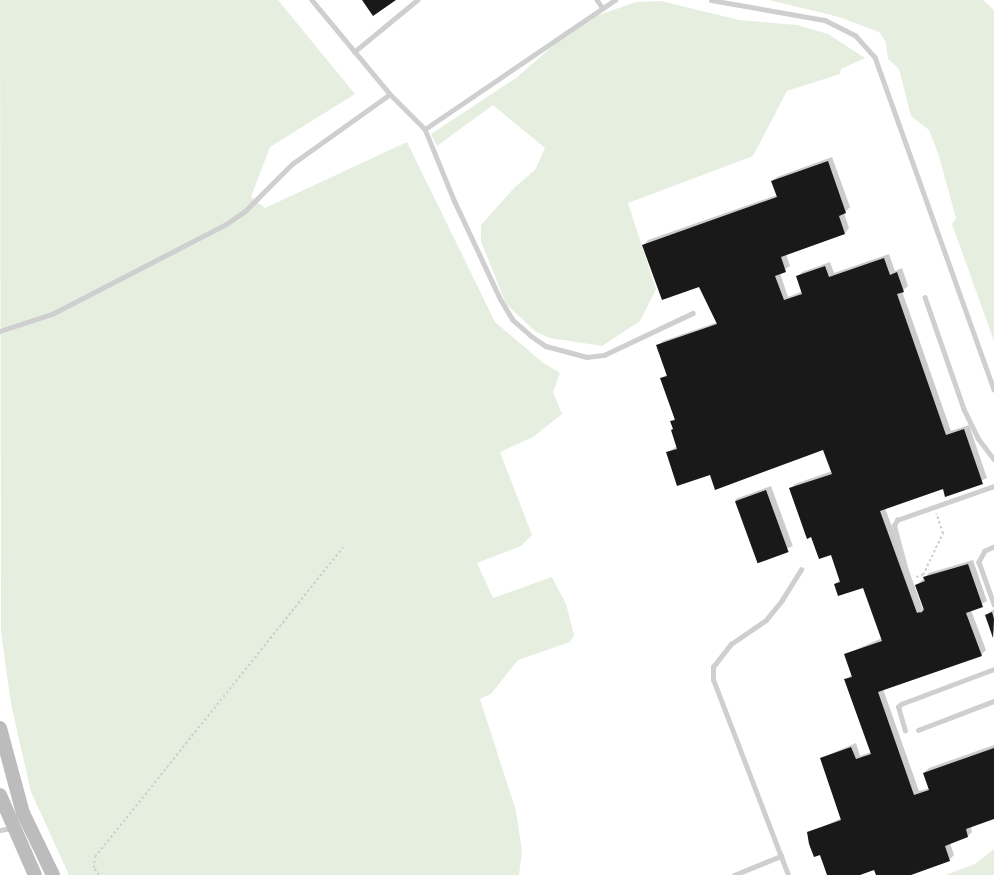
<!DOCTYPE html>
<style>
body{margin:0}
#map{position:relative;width:994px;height:875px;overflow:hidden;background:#fff;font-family:"Varela Round",sans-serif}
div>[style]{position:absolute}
.green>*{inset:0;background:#e6eee0}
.shadow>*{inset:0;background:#0003;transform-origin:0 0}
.building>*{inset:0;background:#191919;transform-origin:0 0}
.path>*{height:2px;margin-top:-1px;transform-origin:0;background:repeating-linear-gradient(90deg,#cfcfcf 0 2.5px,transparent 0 5px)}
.lane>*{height:4.5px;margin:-2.25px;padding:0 2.25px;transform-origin:2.25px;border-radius:2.25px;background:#cfcfcf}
.secondary>*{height:14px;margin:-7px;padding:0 7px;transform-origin:7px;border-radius:7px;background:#bcbcbc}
span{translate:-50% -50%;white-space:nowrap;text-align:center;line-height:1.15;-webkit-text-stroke:5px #fff;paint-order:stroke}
</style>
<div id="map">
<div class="green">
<i style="clip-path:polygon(0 0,278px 0,355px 94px,270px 147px,251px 197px,265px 208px,407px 142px,495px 322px,542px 362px,560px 373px,553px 392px,562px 414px,533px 437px,500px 452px,532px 535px,521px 546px,477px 563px,493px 598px,552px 577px,566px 604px,574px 635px,570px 642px,518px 660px,491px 694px,480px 699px,516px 811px,522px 852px,519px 875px,69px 875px,31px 792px,11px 704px,1px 631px)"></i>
<i style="clip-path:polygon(769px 0,983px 0,994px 10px,994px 341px,952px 224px,956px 218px,938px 153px,929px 130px,911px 116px,899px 69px,888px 59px,886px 42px,879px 32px,839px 17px)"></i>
<i style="clip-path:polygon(661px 1px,739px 20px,797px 25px,828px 34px,865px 58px,841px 69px,840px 74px,787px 91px,753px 156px,628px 203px,656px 289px,640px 321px,602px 346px,550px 338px,536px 332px,506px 304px,481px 241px,481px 225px,515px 187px,535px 170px,545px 148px,493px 105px,437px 146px,431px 134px,516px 78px,555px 44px,596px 16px,636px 2px)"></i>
<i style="clip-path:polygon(994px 849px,994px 875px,945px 875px,975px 864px)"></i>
</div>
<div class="shadow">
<i style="clip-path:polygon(832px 157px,850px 207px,844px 213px,849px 228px,845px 233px,786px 254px,790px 266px,780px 273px,788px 297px,803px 291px,797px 277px,802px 272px,830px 262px,834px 273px,889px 254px,895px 271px,902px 268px,908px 286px,902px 291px,951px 431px,969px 425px,987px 478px,946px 496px,943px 487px,885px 508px,922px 609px,925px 608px,917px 585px,929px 573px,973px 560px,987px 601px,971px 610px,986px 650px,981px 655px,883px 689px,919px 791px,930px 788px,924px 773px,929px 768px,994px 745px,994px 818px,971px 826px,972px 832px,968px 836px,950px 843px,954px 855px,949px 860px,907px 875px,877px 875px,875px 868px,856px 875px,829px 875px,809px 833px,842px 818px,821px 758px,856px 743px,860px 756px,871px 752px,846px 680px,852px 674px,846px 654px,882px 638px,864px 586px,835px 584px,841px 579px,831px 553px,790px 489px,795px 484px,832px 471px,824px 448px,710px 473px,667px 453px,677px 446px,672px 422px,675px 418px,662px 379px,668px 373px,658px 346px,663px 341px,718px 322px,700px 285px,644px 245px,648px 240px,777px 195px,772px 181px,777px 177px)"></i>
<i style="left:771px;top:486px;width:64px;height:38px;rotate:70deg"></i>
<i style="clip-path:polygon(994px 609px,994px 631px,992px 632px,986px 615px)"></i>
</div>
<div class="building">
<i style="clip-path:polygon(362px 0,396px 0,373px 16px)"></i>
<i style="clip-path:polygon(828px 161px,846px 213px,839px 216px,845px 234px,781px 257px,786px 272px,775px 276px,784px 300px,802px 294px,796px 276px,825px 266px,829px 277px,884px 258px,890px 275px,897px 272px,904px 292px,897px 294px,946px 435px,964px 429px,983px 484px,945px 497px,943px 489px,880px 511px,917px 613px,924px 610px,915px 585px,925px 581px,923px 577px,968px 564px,983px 607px,966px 613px,982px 656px,878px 692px,914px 795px,929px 790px,923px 773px,994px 748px,994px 819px,966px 829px,968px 837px,945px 846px,950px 861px,911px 875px,876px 875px,874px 870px,860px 875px,827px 875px,820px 855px,814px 857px,809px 844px,807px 832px,841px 820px,820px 758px,851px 747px,856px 759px,871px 754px,844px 679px,852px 677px,844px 654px,882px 641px,863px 588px,838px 596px,834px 584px,840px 582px,831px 555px,819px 559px,811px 537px,807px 539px,789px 488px,832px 474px,823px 450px,715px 490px,710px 475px,677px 486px,666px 452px,677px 449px,671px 430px,673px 429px,670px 421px,675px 420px,660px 378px,667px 376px,656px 345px,717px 324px,699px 287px,662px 300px,642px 245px,777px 197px,771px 181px)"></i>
<i style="left:766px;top:490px;width:66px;height:33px;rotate:70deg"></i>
<i style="clip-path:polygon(992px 612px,994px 619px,993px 638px,985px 615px)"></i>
</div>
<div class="path">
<i style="left:916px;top:577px;width:7px;rotate:-16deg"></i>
<i style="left:923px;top:575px;width:47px;rotate:-64.5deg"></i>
<i style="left:943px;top:533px;width:21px;rotate:-109deg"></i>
<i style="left:99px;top:875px;width:9px;rotate:-126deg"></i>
<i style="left:94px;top:868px;width:11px;rotate:-85deg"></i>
<i style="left:95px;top:857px;width:397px;rotate:-51.3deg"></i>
</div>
<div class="lane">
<i style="left:312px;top:0;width:122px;rotate:50.3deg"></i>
<i style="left:390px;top:94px;width:49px;rotate:45deg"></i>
<i style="left:425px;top:129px;width:79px;rotate:67.7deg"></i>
<i style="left:455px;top:202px;width:108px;rotate:64.9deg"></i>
<i style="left:501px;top:300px;width:23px;rotate:59deg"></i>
<i style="left:513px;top:320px;width:23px;rotate:41deg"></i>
<i style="left:530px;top:335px;width:19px;rotate:35deg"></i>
<i style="left:546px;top:346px;width:42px;rotate:15deg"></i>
<i style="left:587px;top:357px;width:17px;rotate:-7deg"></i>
<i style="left:604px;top:355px;width:98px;rotate:-25.3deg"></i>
<i style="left:597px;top:0;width:9px;rotate:54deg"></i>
<i style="left:711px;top:0;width:116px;rotate:10deg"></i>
<i style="left:825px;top:20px;width:35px;rotate:27deg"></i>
<i style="left:856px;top:36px;width:28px;rotate:48deg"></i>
<i style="left:875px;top:57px;width:353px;rotate:70.3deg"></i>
<i style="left:354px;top:52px;width:82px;rotate:-39.5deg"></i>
<i style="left:425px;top:129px;width:230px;rotate:-34.2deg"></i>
<i style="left:925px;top:297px;width:119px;rotate:70.8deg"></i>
<i style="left:964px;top:409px;width:32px;rotate:64deg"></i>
<i style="left:978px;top:438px;width:26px;rotate:53deg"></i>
<i style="left:0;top:331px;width:55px;rotate:-18.1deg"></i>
<i style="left:52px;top:314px;width:196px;rotate:-27.3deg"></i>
<i style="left:226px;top:224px;width:22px;rotate:-34deg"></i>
<i style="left:244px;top:212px;width:68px;rotate:-45deg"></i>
<i style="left:292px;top:164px;width:120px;rotate:-35.5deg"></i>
<i style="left:994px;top:547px;width:10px;rotate:156deg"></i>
<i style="left:985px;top:551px;width:13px;rotate:119deg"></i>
<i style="left:979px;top:562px;width:45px;rotate:70.3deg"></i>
<i style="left:920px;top:610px;width:41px;rotate:-109.7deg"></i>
<i style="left:906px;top:571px;width:47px;rotate:-104.9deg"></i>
<i style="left:894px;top:526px;width:7px;rotate:-63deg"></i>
<i style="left:897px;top:520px;width:103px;rotate:-19.3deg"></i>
<i style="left:918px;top:730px;width:81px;rotate:-20.9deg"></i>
<i style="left:905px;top:731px;width:25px;rotate:-106deg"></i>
<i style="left:898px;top:707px;width:4px;rotate:-45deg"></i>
<i style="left:901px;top:704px;width:99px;rotate:-20.6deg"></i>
<i style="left:0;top:830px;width:12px;rotate:-9deg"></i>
<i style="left:734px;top:875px;width:51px;rotate:-22deg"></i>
<i style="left:788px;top:875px;width:209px;rotate:-111deg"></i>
<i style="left:713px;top:680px;width:13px;rotate:-90deg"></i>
<i style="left:713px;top:667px;width:29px;rotate:-52deg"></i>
<i style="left:731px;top:644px;width:42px;rotate:-34.4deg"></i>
<i style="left:766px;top:620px;width:26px;rotate:-51deg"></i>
<i style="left:782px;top:600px;width:36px;rotate:-58deg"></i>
</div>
<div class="secondary">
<i style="left:0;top:728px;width:88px;rotate:74.9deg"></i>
<i style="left:23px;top:813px;width:69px;rotate:64.2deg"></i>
<i style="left:0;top:795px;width:87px;rotate:66.4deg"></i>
</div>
</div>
